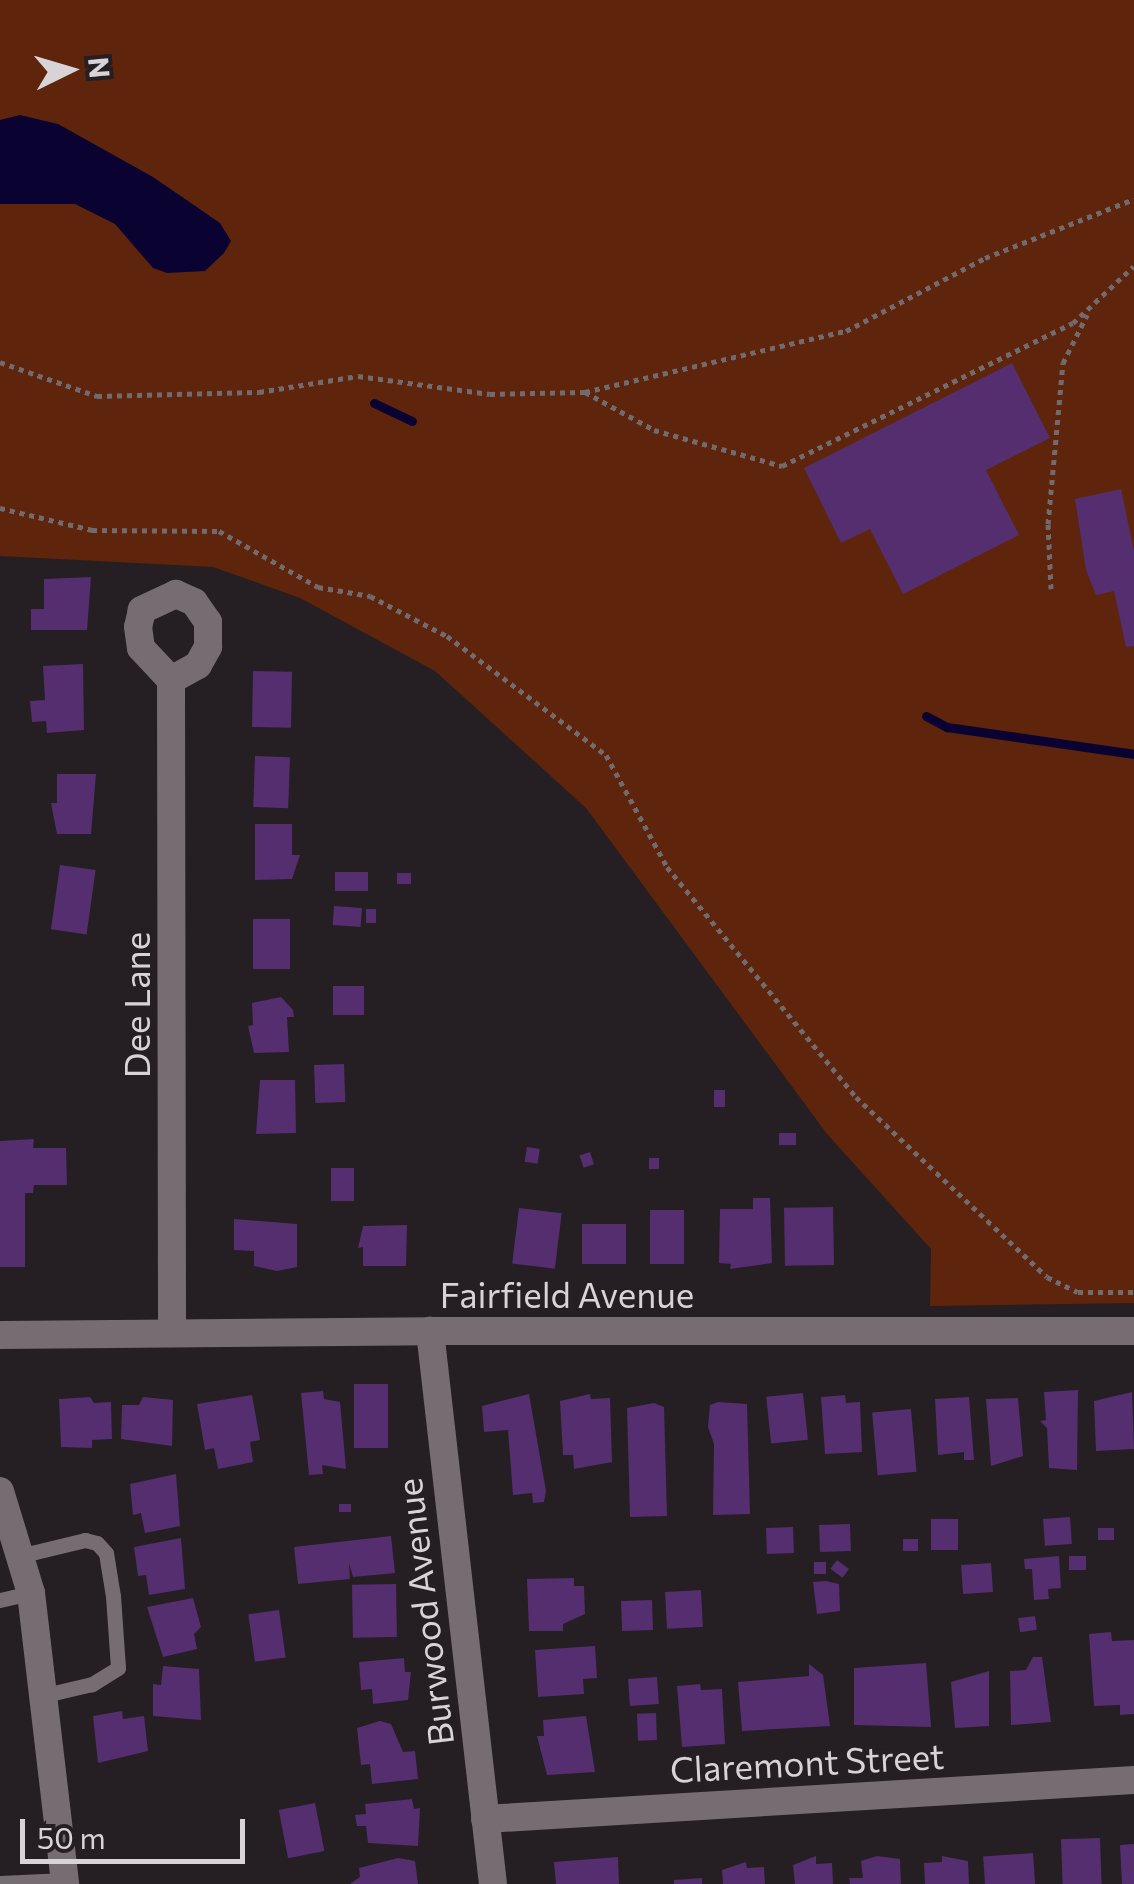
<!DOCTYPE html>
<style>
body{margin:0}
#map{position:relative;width:1134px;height:1884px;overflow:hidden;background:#251e22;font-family:Commissioner,sans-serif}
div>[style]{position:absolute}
.green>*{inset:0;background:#5e240c}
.water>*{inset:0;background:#0a0332}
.stream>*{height:9px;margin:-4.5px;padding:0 4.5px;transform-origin:4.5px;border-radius:4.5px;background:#0a0332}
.building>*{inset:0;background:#542e6e;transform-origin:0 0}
.path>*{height:5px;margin-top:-2.5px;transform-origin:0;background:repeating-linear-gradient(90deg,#716a6e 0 5px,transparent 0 10px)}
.service>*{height:15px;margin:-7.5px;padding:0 7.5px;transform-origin:7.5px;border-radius:7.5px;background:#756d72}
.minor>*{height:28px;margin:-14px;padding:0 14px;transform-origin:14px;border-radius:14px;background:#756d72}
.tertiary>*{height:28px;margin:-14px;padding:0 14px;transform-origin:14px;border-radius:14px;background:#756d72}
span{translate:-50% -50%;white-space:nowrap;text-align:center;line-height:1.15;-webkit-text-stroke:10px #251e22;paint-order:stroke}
.street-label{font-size:35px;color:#d8d3d6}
.north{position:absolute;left:20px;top:20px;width:100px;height:100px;-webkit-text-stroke:8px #251e22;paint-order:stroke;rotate:85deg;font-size:28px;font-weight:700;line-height:40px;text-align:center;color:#d8d3d6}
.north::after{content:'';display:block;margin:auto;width:35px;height:45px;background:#d8d3d6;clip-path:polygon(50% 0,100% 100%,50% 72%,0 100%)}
.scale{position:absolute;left:20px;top:1819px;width:225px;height:45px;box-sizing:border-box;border:5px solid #d8d3d6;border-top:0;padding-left:12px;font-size:30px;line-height:35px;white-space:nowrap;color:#d8d3d6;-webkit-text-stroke:8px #251e22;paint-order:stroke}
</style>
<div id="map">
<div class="green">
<i style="clip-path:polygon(0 0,1134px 0,1134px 1303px,930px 1306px,931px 1249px,827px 1134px,586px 808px,435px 671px,300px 598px,213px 567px,0 556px)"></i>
</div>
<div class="water">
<i style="clip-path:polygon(20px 115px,58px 124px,153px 177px,220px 223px,231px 241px,224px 253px,205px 271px,167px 273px,153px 268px,115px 224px,75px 204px,0 204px,0 120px)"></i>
</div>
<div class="stream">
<i style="left:374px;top:403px;width:42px;rotate:25.3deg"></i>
<i style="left:926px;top:716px;width:24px;rotate:28deg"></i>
<i style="left:947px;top:727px;width:189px;rotate:8.2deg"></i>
</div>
<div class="building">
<i style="clip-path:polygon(1012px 363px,1050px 438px,986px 470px,1019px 535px,903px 594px,870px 529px,841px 543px,804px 468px)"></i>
<i style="clip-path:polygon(1121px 489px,1134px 551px,1134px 646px,1126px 647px,1114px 591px,1096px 595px,1086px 570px,1075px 499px)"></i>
<i style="clip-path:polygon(91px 577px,87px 630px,31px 630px,31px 609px,44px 609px,44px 579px)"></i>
<i style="clip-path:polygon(83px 664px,84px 730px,47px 733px,46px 721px,32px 722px,30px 701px,45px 700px,43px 666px)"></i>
<i style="left:253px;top:671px;width:39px;height:56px;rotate:1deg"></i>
<i style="left:255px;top:756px;width:35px;height:51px;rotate:2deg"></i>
<i style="clip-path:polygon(57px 774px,96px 774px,91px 834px,57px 834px,51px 803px,57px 803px)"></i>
<i style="clip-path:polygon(255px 824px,292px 824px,292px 855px,300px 855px,292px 879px,255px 880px)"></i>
<i style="left:60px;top:865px;width:36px;height:65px;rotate:8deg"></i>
<i style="left:368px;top:872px;width:19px;height:33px;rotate:90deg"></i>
<i style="left:411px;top:873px;width:11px;height:14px;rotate:90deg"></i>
<i style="left:334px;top:906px;width:28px;height:19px;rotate:4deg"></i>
<i style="left:366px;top:909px;width:10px;height:14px"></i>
<i style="left:253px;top:919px;width:37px;height:50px"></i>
<i style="left:333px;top:986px;width:31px;height:29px"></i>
<i style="clip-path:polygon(281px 997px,293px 1010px,294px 1017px,287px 1017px,289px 1052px,254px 1053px,248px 1026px,253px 1025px,252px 1003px)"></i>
<i style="left:344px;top:1064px;width:38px;height:30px;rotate:88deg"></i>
<i style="clip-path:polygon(260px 1080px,295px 1080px,296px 1133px,256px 1134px)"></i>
<i style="left:714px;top:1090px;width:11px;height:17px"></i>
<i style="left:779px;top:1133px;width:17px;height:12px"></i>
<i style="clip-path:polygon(34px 1139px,33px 1148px,66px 1148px,67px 1185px,34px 1185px,33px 1193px,25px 1193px,25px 1267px,0 1267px,0 1141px)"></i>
<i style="left:527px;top:1147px;width:13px;height:15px;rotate:9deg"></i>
<i style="left:590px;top:1152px;width:13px;height:11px;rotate:72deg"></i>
<i style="left:649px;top:1158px;width:10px;height:11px"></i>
<i style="left:331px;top:1168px;width:23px;height:33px"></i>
<i style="clip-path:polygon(753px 1198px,770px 1198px,772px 1263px,730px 1269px,731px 1264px,719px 1263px,720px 1209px,753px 1209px)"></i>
<i style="left:833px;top:1207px;width:58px;height:49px;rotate:89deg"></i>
<i style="left:519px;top:1208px;width:43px;height:56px;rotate:7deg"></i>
<i style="left:650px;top:1210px;width:34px;height:54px"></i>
<i style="clip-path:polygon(234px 1219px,297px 1224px,297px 1267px,277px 1271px,254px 1266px,254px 1251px,234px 1250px)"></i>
<i style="left:582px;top:1224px;width:44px;height:40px"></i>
<i style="clip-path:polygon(407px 1225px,406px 1266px,363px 1266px,363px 1247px,358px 1248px,363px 1226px)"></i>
<i style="left:354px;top:1384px;width:34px;height:64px"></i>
<i style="clip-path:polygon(1078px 1390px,1077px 1470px,1049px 1468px,1047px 1428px,1040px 1421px,1046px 1420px,1044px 1392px)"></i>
<i style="clip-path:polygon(323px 1391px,324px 1399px,340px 1402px,346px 1469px,322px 1465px,323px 1474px,309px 1475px,301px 1393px)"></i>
<i style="clip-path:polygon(1132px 1392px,1134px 1449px,1096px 1451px,1094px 1401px)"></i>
<i style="left:803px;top:1393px;width:47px;height:37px;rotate:84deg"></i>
<i style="clip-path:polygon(529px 1394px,546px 1491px,544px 1502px,533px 1503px,532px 1493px,513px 1495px,508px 1430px,484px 1432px,482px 1406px)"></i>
<i style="clip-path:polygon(590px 1394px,591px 1399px,610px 1398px,612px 1462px,574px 1469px,573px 1455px,563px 1455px,560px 1401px)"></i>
<i style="clip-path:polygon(252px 1395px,260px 1440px,250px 1442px,253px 1462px,218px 1469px,214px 1448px,205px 1450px,197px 1404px)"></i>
<i style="clip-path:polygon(845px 1395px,846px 1403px,860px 1402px,862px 1452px,825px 1454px,821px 1397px)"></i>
<i style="clip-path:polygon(90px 1397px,94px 1403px,111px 1402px,112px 1439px,92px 1440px,92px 1448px,61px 1447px,59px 1399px)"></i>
<i style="clip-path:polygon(143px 1397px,173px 1400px,172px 1446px,121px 1439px,122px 1405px,139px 1405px)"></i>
<i style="clip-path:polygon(969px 1397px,974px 1460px,964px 1460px,964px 1452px,938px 1455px,935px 1399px)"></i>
<i style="clip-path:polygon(1018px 1398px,1023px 1456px,991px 1466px,986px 1399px)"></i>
<i style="clip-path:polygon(718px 1402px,747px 1404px,750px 1514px,713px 1515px,714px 1444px,708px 1427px,710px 1405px)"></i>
<i style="clip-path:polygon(654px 1403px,664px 1407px,667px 1516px,630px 1517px,627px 1408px)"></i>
<i style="left:911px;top:1409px;width:63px;height:39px;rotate:85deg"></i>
<i style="clip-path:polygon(176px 1474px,180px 1526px,145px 1533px,141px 1513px,133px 1515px,130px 1484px)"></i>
<i style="left:339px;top:1504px;width:12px;height:8px"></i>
<i style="left:1070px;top:1517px;width:27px;height:27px;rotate:86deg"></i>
<i style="left:931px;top:1519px;width:27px;height:31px"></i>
<i style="left:850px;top:1524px;width:27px;height:31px;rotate:88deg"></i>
<i style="left:793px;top:1527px;width:26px;height:27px;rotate:88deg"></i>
<i style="left:1098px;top:1528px;width:16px;height:12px"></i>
<i style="clip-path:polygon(391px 1536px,395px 1573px,353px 1577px,349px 1563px,350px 1579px,298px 1584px,294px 1547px)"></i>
<i style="clip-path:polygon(181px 1538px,185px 1589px,149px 1595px,146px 1575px,138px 1576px,134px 1547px)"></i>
<i style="left:918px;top:1539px;width:12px;height:15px;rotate:90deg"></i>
<i style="clip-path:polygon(1059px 1556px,1061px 1588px,1048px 1589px,1049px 1599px,1034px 1600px,1032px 1569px,1025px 1569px,1024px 1559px)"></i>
<i style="left:1069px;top:1556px;width:17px;height:14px"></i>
<i style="left:837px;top:1560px;width:15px;height:11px;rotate:37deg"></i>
<i style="left:826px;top:1562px;width:12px;height:12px;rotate:90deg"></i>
<i style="left:991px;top:1563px;width:29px;height:30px;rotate:86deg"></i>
<i style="clip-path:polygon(574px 1578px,574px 1586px,584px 1586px,585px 1614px,563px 1624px,563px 1631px,529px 1631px,527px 1579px)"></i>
<i style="clip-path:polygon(826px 1581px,839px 1584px,840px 1611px,817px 1614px,813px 1582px)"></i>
<i style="left:396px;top:1584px;width:53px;height:44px;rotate:89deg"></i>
<i style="left:701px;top:1590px;width:37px;height:36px;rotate:87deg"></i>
<i style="clip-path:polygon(193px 1598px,201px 1627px,194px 1634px,197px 1649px,163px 1657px,147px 1607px)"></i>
<i style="left:652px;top:1600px;width:30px;height:31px;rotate:88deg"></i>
<i style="left:279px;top:1610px;width:48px;height:31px;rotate:82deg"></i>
<i style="left:1035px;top:1616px;width:14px;height:17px;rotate:82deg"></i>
<i style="clip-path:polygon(1111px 1632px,1112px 1641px,1134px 1640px,1134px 1714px,1120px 1715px,1120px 1705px,1094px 1706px,1089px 1634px)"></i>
<i style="clip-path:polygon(595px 1646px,597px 1678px,583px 1679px,584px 1694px,538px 1697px,535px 1650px)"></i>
<i style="clip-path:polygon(1033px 1657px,1042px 1657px,1051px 1722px,1011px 1725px,1010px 1671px,1026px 1670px)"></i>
<i style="clip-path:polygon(404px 1658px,405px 1672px,411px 1672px,408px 1700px,373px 1704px,372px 1689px,361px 1690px,359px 1662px)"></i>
<i style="clip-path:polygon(926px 1663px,931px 1727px,854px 1725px,854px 1668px)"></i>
<i style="clip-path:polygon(809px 1664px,823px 1675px,830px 1726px,742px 1731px,738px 1682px,809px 1676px)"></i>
<i style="clip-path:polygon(163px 1666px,199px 1669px,201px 1720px,153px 1716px,153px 1684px,161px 1685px)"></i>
<i style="clip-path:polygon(989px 1671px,989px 1726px,955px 1728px,951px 1682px)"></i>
<i style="left:657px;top:1677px;width:27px;height:29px;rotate:86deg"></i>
<i style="clip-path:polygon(700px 1684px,701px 1690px,722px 1689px,725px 1744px,682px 1747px,677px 1686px)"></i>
<i style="clip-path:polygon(122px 1711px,123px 1719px,144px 1716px,148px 1751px,98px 1763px,93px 1716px)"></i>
<i style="left:656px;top:1713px;width:27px;height:19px;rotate:88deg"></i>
<i style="clip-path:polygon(586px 1716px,595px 1772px,547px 1775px,537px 1736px,544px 1736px,543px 1720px)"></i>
<i style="clip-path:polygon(380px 1721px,391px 1724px,403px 1752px,415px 1751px,418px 1779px,372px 1784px,370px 1764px,361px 1765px,357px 1728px)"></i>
<i style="clip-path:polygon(412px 1799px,414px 1809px,420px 1808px,418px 1846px,368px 1843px,366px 1826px,357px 1826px,355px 1815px,366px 1814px,365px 1804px)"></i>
<i style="left:315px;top:1803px;width:49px;height:37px;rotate:79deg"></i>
<i style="left:1100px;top:1838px;width:46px;height:39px;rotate:88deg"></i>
<i style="clip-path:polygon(1134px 1844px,1134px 1884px,1122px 1884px,1120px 1845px)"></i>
<i style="left:1033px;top:1853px;width:31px;height:50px;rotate:86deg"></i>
<i style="clip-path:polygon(816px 1856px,816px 1864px,832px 1863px,833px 1884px,795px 1884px,793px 1865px)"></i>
<i style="clip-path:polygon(877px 1856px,900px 1859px,901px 1884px,850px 1884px,849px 1878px,863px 1878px,861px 1861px)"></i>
<i style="clip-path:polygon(942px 1856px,968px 1861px,969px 1884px,925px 1884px,924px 1863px,942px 1862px)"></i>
<i style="clip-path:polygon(618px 1857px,619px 1884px,556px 1884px,554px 1862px)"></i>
<i style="clip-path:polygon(398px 1858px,415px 1861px,418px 1884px,350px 1884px,360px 1877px,359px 1868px)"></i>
<i style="clip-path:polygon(746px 1862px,747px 1868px,764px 1867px,765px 1884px,723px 1884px,722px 1870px)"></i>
<i style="clip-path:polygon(702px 1878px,702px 1884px,674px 1884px,674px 1880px)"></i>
</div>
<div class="path">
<i style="left:0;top:362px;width:103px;rotate:19.3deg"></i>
<i style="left:97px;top:396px;width:162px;rotate:-1.4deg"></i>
<i style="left:259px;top:392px;width:100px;rotate:-9.2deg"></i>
<i style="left:358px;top:376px;width:133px;rotate:7.8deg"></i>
<i style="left:490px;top:394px;width:95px;rotate:-1.2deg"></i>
<i style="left:585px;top:392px;width:268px;rotate:-13.2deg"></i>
<i style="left:846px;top:331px;width:157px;rotate:-27.7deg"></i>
<i style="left:985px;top:258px;width:160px;rotate:-21.6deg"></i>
<i style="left:585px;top:392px;width:79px;rotate:28.8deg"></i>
<i style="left:654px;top:430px;width:133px;rotate:15.7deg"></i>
<i style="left:782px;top:466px;width:324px;rotate:-26.2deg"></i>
<i style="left:1073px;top:323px;width:83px;rotate:-43.1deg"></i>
<i style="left:0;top:508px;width:95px;rotate:13.4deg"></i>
<i style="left:92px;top:530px;width:127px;rotate:0.5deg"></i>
<i style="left:219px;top:531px;width:114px;rotate:29.5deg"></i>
<i style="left:318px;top:587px;width:53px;rotate:9.8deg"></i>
<i style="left:370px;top:596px;width:87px;rotate:27.5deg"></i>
<i style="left:447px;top:636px;width:199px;rotate:36.8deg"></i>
<i style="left:606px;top:755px;width:128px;rotate:61.4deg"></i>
<i style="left:667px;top:867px;width:298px;rotate:50.6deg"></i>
<i style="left:856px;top:1097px;width:262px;rotate:43.3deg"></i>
<i style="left:1047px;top:1277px;width:34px;rotate:26deg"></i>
<i style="left:1078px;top:1292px;width:56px"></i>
<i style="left:1051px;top:589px;width:65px;rotate:-92.6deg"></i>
<i style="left:1048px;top:524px;width:162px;rotate:-84.7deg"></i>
<i style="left:1063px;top:363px;width:54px;rotate:-63.4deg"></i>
</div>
<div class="service">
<i style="left:23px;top:1555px;width:64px;rotate:-13.6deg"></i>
<i style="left:85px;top:1540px;width:12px;rotate:14deg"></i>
<i style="left:97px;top:1543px;width:13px;rotate:48deg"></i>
<i style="left:106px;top:1553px;width:44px;rotate:80.8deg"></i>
<i style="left:113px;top:1596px;width:72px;rotate:86deg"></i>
<i style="left:118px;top:1668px;width:31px;rotate:148deg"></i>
<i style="left:92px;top:1684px;width:48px;rotate:166.8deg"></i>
<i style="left:0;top:1600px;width:32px;rotate:-13deg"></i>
<i style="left:0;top:1883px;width:65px;rotate:-2.6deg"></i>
</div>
<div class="minor">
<i style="left:171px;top:680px;width:31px;rotate:-29deg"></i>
<i style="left:198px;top:665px;width:21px;rotate:-61deg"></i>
<i style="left:208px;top:647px;width:25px;rotate:-90deg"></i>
<i style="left:208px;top:622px;width:24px;rotate:-125deg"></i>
<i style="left:194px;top:602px;width:20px;rotate:-156deg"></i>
<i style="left:176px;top:594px;width:38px;rotate:155deg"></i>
<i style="left:142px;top:610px;width:17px;rotate:103deg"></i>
<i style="left:138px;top:627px;width:21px;rotate:82deg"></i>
<i style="left:141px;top:648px;width:44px;rotate:46.8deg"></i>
<i style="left:171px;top:680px;width:650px;rotate:89.91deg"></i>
<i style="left:0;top:1335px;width:430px;rotate:-0.5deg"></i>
<i style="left:0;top:1491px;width:107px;rotate:73.1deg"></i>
<i style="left:31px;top:1593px;width:293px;rotate:83.3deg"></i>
<i style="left:485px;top:1819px;width:650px;rotate:-3.44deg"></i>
</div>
<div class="tertiary">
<i style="left:493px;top:1884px;width:557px;rotate:-96.5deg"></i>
<i style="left:430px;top:1331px;width:704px"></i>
</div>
<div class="street-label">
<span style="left:136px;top:1005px;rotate:-90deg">Dee Lane</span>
<span style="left:567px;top:1294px">Fairfield Avenue</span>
<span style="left:424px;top:1612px;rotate:-97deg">Burwood Avenue</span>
<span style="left:807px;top:1762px;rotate:-3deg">Claremont Street</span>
</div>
<div class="north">N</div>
<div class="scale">50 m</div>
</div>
